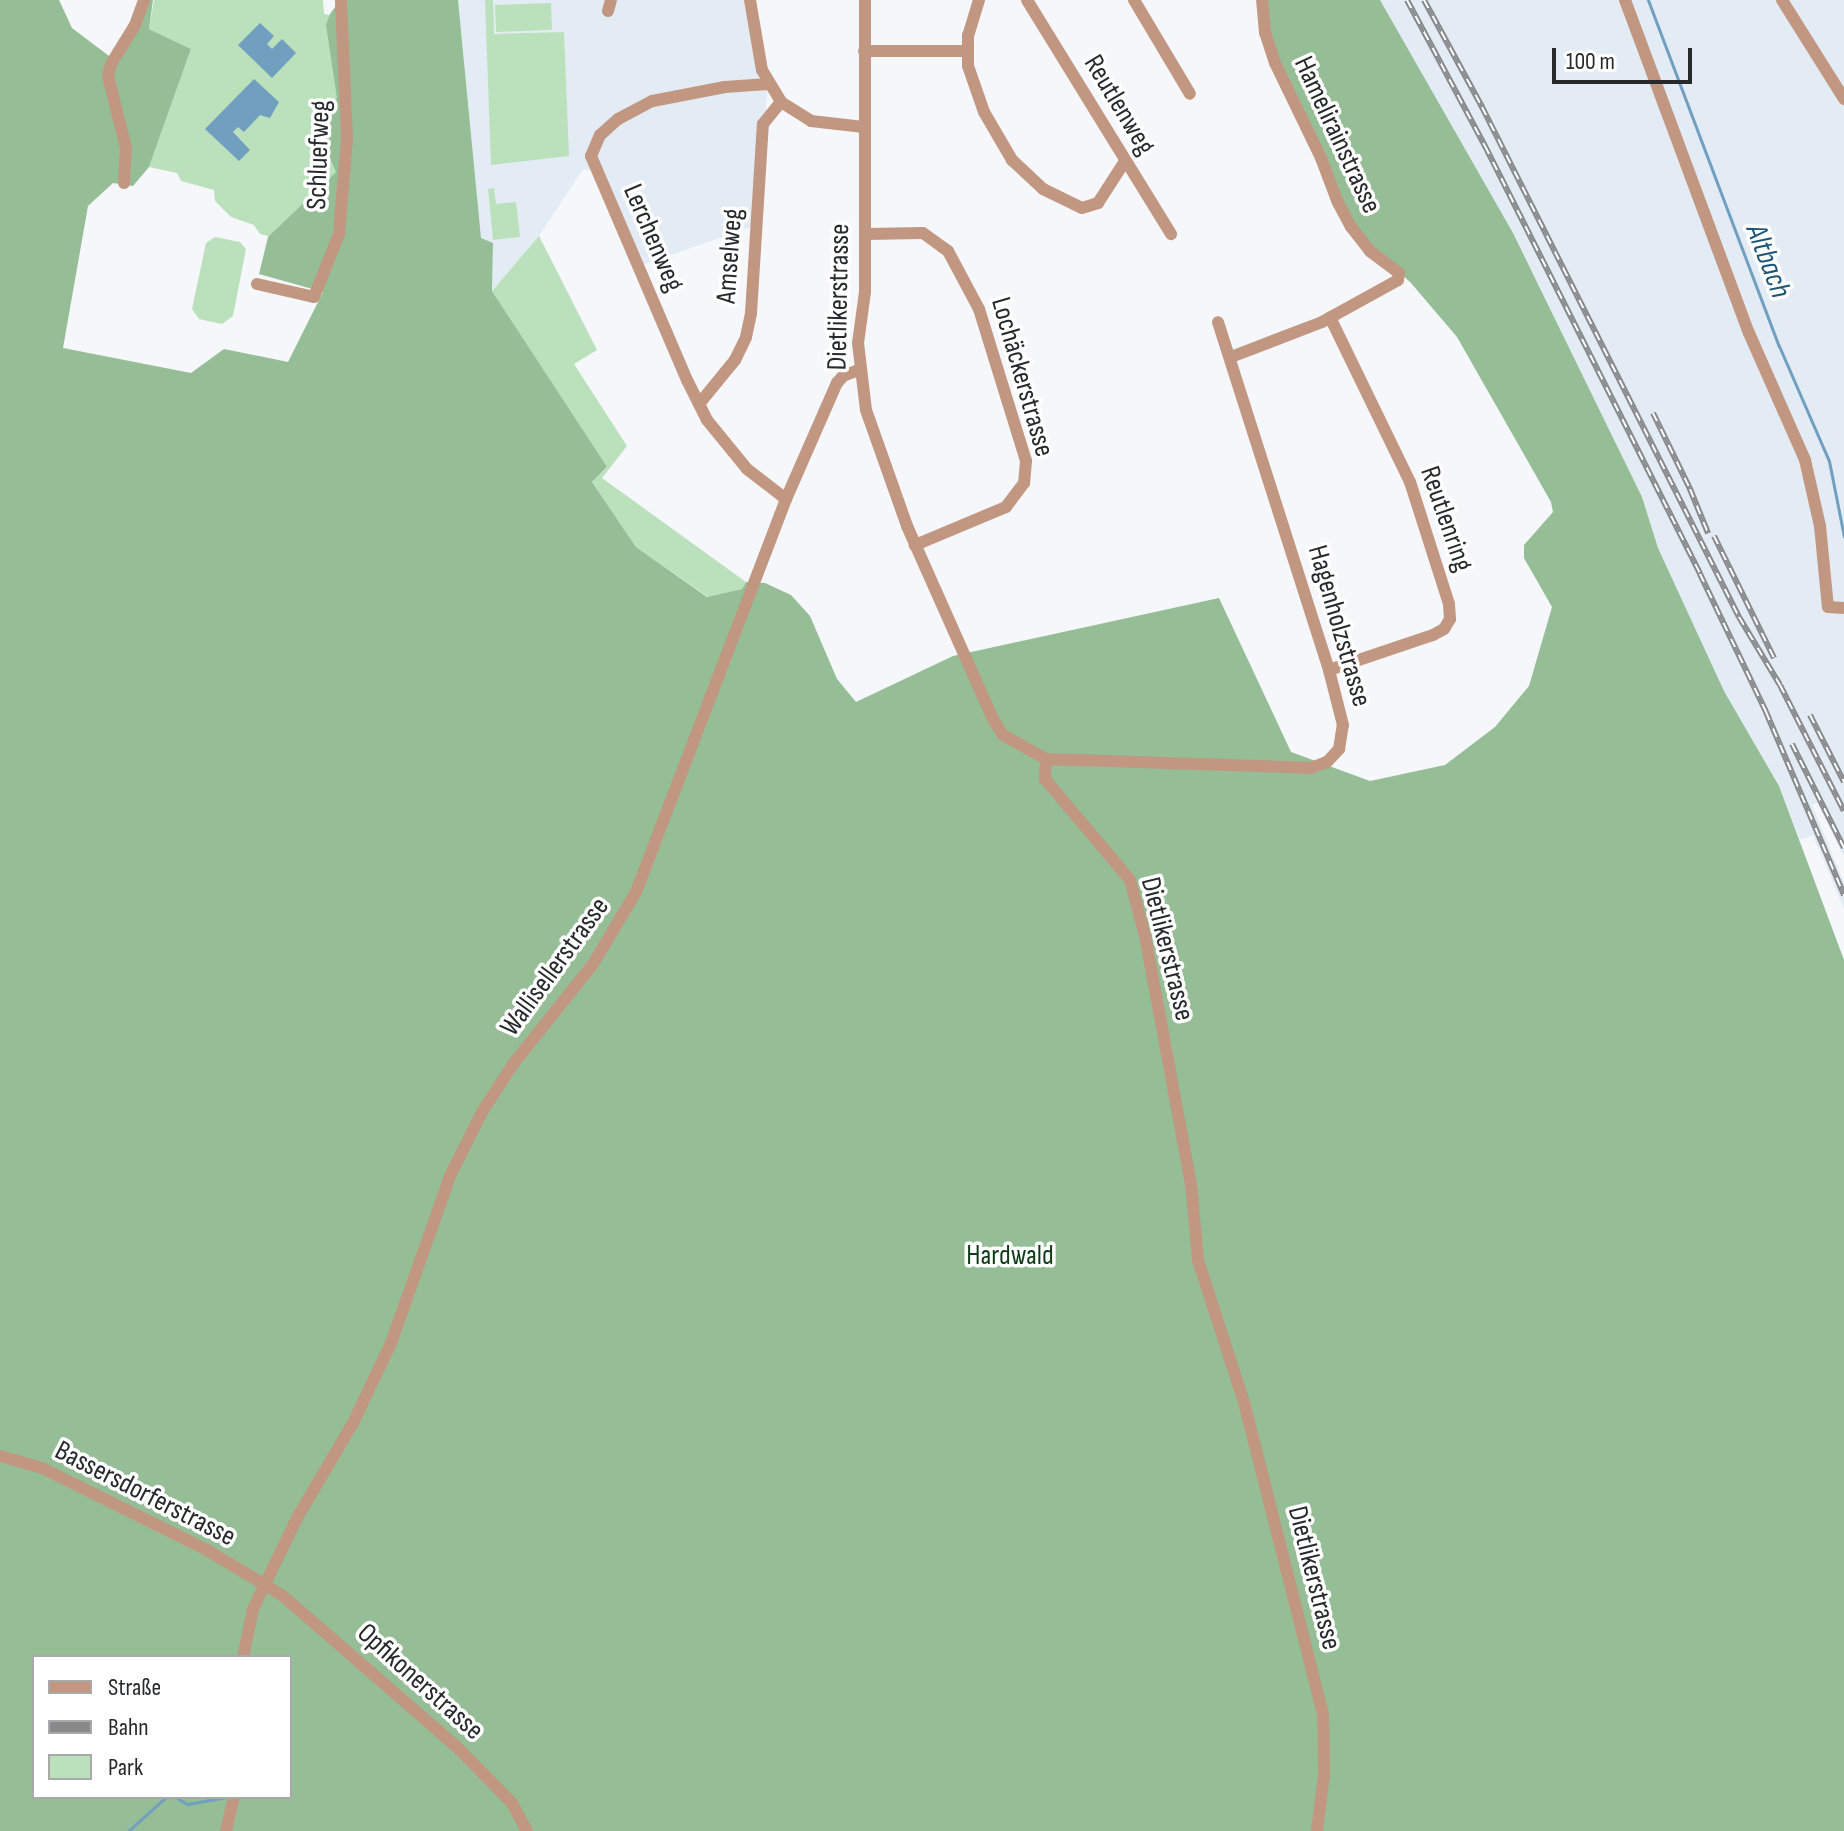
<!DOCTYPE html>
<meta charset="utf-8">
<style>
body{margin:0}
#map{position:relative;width:1844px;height:1831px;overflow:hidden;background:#f5f7fa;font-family:"Sofia Sans Condensed",sans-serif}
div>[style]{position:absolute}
.built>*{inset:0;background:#e3ecf4}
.green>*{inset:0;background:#bae1bc;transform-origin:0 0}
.forest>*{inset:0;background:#95be97}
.water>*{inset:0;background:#709fbf}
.stream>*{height:3px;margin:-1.5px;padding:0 1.5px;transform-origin:1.5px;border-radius:1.5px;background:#709fbf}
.minor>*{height:12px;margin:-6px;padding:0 6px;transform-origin:6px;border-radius:6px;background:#c19782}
.rail>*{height:6px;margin-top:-3px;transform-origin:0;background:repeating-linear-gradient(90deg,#fff 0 9px,#87898b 0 18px);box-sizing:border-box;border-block:2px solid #87898b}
span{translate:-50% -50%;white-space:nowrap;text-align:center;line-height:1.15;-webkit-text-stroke:7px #fff;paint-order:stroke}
.street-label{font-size:28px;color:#28292a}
.park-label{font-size:28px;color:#0f3c17}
.water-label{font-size:30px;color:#1d5576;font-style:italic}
.legend{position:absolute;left:32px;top:1655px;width:260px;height:144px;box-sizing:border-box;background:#fff;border:2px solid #a9a9aa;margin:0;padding:10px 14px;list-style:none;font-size:24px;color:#28292a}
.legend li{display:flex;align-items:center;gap:16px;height:40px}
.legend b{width:40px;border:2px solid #a9a9aa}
.scale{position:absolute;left:1552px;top:48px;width:140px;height:36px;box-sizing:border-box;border:4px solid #28292a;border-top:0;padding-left:10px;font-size:24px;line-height:28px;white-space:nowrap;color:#28292a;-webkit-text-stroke:6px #fff;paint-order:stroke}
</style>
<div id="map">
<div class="built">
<i style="clip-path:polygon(458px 0,750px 0,768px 84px,757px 225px,639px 266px,599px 172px,583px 169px,539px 236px,492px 291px,493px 243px,481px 239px)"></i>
<i style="clip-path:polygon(1380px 0,1844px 0,1844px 857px,1817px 803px,1812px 805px,1844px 882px,1844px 909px,1813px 835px,1800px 840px,1779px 786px,1724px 691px,1658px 548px,1642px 497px,1513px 233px)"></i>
</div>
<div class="green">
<i style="clip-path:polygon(154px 0,323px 0,324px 14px,335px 16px,341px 166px,284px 240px,260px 234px,254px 225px,231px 217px,215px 201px,214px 190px,181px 181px,177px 173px,149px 167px,191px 49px,149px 29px)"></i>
<i style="clip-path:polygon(485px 0,493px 0,494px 34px,564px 32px,569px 156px,491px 165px)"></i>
<i style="left:551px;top:3px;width:27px;height:56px;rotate:88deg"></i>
<i style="clip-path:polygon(494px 188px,496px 204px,516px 202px,520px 237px,493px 240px,488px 189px)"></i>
<i style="clip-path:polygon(539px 236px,597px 350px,574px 364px,627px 446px,602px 478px,746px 582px,742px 589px,708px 597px,636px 547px,592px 482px,607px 468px,492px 291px)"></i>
<i style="clip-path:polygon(215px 237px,240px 242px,246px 249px,233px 316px,222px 324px,199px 319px,192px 309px,206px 243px)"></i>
</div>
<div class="forest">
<i style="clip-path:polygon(evenodd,0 0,59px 0,72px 28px,113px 59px,145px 0,153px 0,149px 29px,191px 49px,149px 167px,133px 186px,113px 183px,88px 206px,63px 348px,191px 373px,224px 349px,288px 362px,323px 292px,259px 274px,268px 237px,336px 172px,318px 130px,324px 113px,337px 98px,326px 25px,330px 14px,340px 0,458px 0,481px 238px,493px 243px,492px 291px,607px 467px,592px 482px,636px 547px,707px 597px,742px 589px,746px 582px,765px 583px,791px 595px,810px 616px,837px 679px,856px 702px,953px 656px,1219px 598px,1291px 752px,1370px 781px,1445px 765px,1495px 727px,1529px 686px,1552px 607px,1524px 558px,1524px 545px,1553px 512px,1551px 502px,1457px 337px,1411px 283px,1351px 227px,1275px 63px,1262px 0,1380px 0,1513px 233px,1642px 497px,1658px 548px,1724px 691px,1779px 786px,1844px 960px,1844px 1831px,0 1831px,0 0,34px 1657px,290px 1657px,290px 1797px,34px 1797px,34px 1657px)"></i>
</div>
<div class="water">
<i style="clip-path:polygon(260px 23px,274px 36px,267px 44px,272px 49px,282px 39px,296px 53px,272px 78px,238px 45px)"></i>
<i style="clip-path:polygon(254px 79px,279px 102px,270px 118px,260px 115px,244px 132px,238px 127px,233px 132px,250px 150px,239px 161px,205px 129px)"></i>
</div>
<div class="stream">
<i style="left:1648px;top:0;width:370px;rotate:69.3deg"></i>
<i style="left:1779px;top:346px;width:125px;rotate:66.5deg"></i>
<i style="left:1829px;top:461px;width:77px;rotate:78.8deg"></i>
<i style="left:175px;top:1797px;width:14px;rotate:30deg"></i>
<i style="left:187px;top:1804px;width:39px;rotate:-10deg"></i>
<i style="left:128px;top:1831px;width:51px;rotate:-41.8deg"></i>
</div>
<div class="minor">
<i style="left:750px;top:0;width:71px;rotate:80.3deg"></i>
<i style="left:762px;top:70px;width:37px;rotate:59deg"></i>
<i style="left:781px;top:102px;width:36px;rotate:32deg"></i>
<i style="left:811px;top:121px;width:53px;rotate:6.5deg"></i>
<i style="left:865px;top:0;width:292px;rotate:90deg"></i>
<i style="left:865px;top:292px;width:51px;rotate:97.8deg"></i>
<i style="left:858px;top:343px;width:67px;rotate:83.2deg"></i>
<i style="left:866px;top:410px;width:123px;rotate:70.5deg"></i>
<i style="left:907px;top:526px;width:211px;rotate:66deg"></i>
<i style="left:993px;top:719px;width:19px;rotate:58deg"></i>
<i style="left:1003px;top:735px;width:49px;rotate:29.2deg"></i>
<i style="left:1046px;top:759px;width:265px;rotate:1.9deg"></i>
<i style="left:1311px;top:768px;width:17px;rotate:-21deg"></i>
<i style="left:1327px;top:762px;width:18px;rotate:-47deg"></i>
<i style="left:1339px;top:749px;width:24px;rotate:-81deg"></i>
<i style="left:1343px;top:725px;width:57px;rotate:-104.3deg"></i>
<i style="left:1329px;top:670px;width:365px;rotate:-107.7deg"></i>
<i style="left:979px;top:0;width:37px;rotate:107deg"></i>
<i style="left:968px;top:35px;width:31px;rotate:90deg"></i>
<i style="left:968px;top:66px;width:49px;rotate:70.8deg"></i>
<i style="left:984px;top:112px;width:56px;rotate:59.7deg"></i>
<i style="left:1012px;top:160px;width:42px;rotate:43.1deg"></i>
<i style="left:1043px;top:189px;width:43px;rotate:26deg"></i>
<i style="left:1082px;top:208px;width:17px;rotate:-17deg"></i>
<i style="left:1098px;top:203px;width:50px;rotate:-57.3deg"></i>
<i style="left:1027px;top:0;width:275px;rotate:58.4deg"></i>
<i style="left:1134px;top:0;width:109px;rotate:59.2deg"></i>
<i style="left:1625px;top:0;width:355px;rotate:69.6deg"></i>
<i style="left:1749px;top:333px;width:139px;rotate:66.2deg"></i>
<i style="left:1805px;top:460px;width:68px;rotate:77.2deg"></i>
<i style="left:1820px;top:526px;width:81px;rotate:84.4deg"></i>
<i style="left:1828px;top:607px;width:16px;rotate:4deg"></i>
<i style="left:1782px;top:0;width:117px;rotate:57.9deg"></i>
<i style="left:608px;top:11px;width:11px;rotate:-75deg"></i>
<i style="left:864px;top:51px;width:102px"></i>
<i style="left:768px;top:84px;width:43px;rotate:176deg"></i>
<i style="left:725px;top:87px;width:74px;rotate:169.1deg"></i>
<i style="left:652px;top:101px;width:38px;rotate:152deg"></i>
<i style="left:618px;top:119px;width:24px;rotate:138deg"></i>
<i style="left:600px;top:135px;width:23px;rotate:113deg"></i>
<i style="left:591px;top:156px;width:244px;rotate:66.8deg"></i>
<i style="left:687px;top:380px;width:45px;rotate:63.4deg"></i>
<i style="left:707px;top:420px;width:63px;rotate:50.8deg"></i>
<i style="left:747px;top:469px;width:49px;rotate:37.6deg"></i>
<i style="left:124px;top:183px;width:35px;rotate:-87deg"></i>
<i style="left:126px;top:148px;width:74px;rotate:-104deg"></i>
<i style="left:108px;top:76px;width:12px;rotate:-76deg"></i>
<i style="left:111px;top:64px;width:46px;rotate:-58.4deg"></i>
<i style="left:135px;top:25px;width:27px;rotate:-70deg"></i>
<i style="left:866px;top:234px;width:57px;rotate:-1deg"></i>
<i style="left:923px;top:233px;width:31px;rotate:36deg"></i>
<i style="left:948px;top:251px;width:66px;rotate:61.9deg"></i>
<i style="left:979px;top:309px;width:159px;rotate:72.8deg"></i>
<i style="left:1026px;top:461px;width:22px;rotate:95deg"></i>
<i style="left:1024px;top:483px;width:30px;rotate:127deg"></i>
<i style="left:1006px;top:507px;width:99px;rotate:157.3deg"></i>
<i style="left:257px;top:284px;width:58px;rotate:12.8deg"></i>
<i style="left:314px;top:297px;width:68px;rotate:-68.4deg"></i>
<i style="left:339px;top:234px;width:95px;rotate:-85.2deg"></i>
<i style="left:347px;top:139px;width:139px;rotate:-92.5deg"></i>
<i style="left:1231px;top:357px;width:97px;rotate:-21deg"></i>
<i style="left:1322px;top:322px;width:87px;rotate:-28.9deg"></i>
<i style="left:1398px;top:280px;width:7px;rotate:-82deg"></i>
<i style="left:1399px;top:273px;width:36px;rotate:-143deg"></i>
<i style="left:1370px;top:251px;width:31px;rotate:-128deg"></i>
<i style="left:1351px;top:227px;width:27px;rotate:-118deg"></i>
<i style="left:1338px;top:203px;width:48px;rotate:-110.7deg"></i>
<i style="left:1321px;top:158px;width:106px;rotate:-115.8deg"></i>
<i style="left:1275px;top:63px;width:32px;rotate:-108deg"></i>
<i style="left:1265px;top:33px;width:33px;rotate:-95deg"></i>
<i style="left:699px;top:404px;width:57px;rotate:-50.7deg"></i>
<i style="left:735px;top:360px;width:25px;rotate:-64deg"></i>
<i style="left:746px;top:337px;width:25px;rotate:-78deg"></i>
<i style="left:751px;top:313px;width:189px;rotate:-86.4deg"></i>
<i style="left:763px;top:124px;width:28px;rotate:-51deg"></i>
<i style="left:1329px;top:670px;width:110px;rotate:-18.6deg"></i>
<i style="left:1433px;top:635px;width:13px;rotate:-29deg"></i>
<i style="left:1444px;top:629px;width:12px;rotate:-59deg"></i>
<i style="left:1450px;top:619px;width:15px;rotate:-94deg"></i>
<i style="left:1449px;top:604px;width:128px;rotate:-107.7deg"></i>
<i style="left:1410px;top:482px;width:183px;rotate:-115.9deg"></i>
<i style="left:1046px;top:759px;width:20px;rotate:93deg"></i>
<i style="left:1045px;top:779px;width:132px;rotate:49.9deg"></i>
<i style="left:1130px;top:880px;width:58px;rotate:75deg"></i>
<i style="left:1145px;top:936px;width:252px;rotate:79.5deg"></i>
<i style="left:1191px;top:1184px;width:76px;rotate:84.7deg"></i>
<i style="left:1198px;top:1260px;width:149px;rotate:72.1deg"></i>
<i style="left:1244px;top:1402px;width:322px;rotate:75.8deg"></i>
<i style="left:1323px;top:1714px;width:60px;rotate:89deg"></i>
<i style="left:1324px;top:1774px;width:57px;rotate:97deg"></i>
<i style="left:0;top:1456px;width:44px;rotate:15.9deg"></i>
<i style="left:42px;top:1468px;width:184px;rotate:26.4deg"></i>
<i style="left:207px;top:1550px;width:87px;rotate:31deg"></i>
<i style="left:282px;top:1595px;width:233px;rotate:41deg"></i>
<i style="left:458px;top:1748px;width:77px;rotate:45.5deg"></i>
<i style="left:512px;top:1803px;width:32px;rotate:62deg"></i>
<i style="left:243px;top:1657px;width:49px;rotate:-78.2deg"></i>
<i style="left:253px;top:1609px;width:101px;rotate:-64.2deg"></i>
<i style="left:297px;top:1518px;width:110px;rotate:-59.5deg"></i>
<i style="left:353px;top:1423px;width:89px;rotate:-64.6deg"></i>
<i style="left:391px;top:1343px;width:177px;rotate:-70.5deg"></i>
<i style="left:450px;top:1176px;width:72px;rotate:-63.4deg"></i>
<i style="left:482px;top:1112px;width:57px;rotate:-57.1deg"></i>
<i style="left:513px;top:1064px;width:128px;rotate:-51.3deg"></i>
<i style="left:593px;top:964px;width:84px;rotate:-59.2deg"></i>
<i style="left:636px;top:892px;width:421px;rotate:-69.1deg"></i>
<i style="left:786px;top:499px;width:127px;rotate:-66.3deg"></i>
<i style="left:837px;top:383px;width:9px;rotate:-49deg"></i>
<i style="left:843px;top:376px;width:17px;rotate:-21deg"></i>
<i style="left:226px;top:1831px;width:35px;rotate:-77deg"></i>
</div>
<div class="rail">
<i style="left:1407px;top:0;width:166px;rotate:61.9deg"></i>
<i style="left:1485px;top:146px;width:479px;rotate:63.3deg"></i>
<i style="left:1700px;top:574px;width:153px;rotate:64.4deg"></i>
<i style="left:1766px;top:712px;width:199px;rotate:66.9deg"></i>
<i style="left:1424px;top:0;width:122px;rotate:61.5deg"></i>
<i style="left:1482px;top:107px;width:571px;rotate:63.26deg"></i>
<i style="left:1739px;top:617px;width:79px;rotate:58.9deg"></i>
<i style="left:1780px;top:685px;width:141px;rotate:63.1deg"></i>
<i style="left:1653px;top:413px;width:85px;rotate:64deg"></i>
<i style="left:1690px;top:489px;width:48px;rotate:67.8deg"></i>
<i style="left:1714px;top:536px;width:136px;rotate:63.8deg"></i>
<i style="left:1810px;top:715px;width:75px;rotate:63.1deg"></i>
<i style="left:1792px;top:744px;width:116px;rotate:63.4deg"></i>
</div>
<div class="street-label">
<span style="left:1119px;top:105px;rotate:59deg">Reutlenweg</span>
<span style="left:1337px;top:135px;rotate:65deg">Hamelirainstrasse</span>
<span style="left:319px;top:155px;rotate:-88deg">Schluefweg</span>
<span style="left:653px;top:238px;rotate:67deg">Lerchenweg</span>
<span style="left:730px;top:256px;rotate:-86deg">Amselweg</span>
<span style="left:839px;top:297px;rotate:-89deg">Dietlikerstrasse</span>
<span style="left:1022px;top:377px;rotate:74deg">Lochäckerstrasse</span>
<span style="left:1446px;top:519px;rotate:71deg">Reutlenring</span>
<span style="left:1339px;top:626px;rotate:74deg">Hagenholzstrasse</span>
<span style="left:1167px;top:949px;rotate:76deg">Dietlikerstrasse</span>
<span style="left:555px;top:967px;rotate:-54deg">Wallisellerstrasse</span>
<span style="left:145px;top:1494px;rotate:27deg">Bassersdorferstrasse</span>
<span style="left:1314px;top:1578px;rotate:76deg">Dietlikerstrasse</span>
<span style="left:420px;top:1682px;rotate:42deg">Opfikonerstrasse</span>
</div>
<div class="park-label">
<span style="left:1010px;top:1256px">Hardwald</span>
</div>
<div class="water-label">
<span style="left:1768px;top:261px;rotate:69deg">Altbach</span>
</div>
<ul class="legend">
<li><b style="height:10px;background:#c19782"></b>Straße</li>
<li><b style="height:10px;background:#87898b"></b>Bahn</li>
<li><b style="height:22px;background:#bae1bc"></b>Park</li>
</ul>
<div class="scale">100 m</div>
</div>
